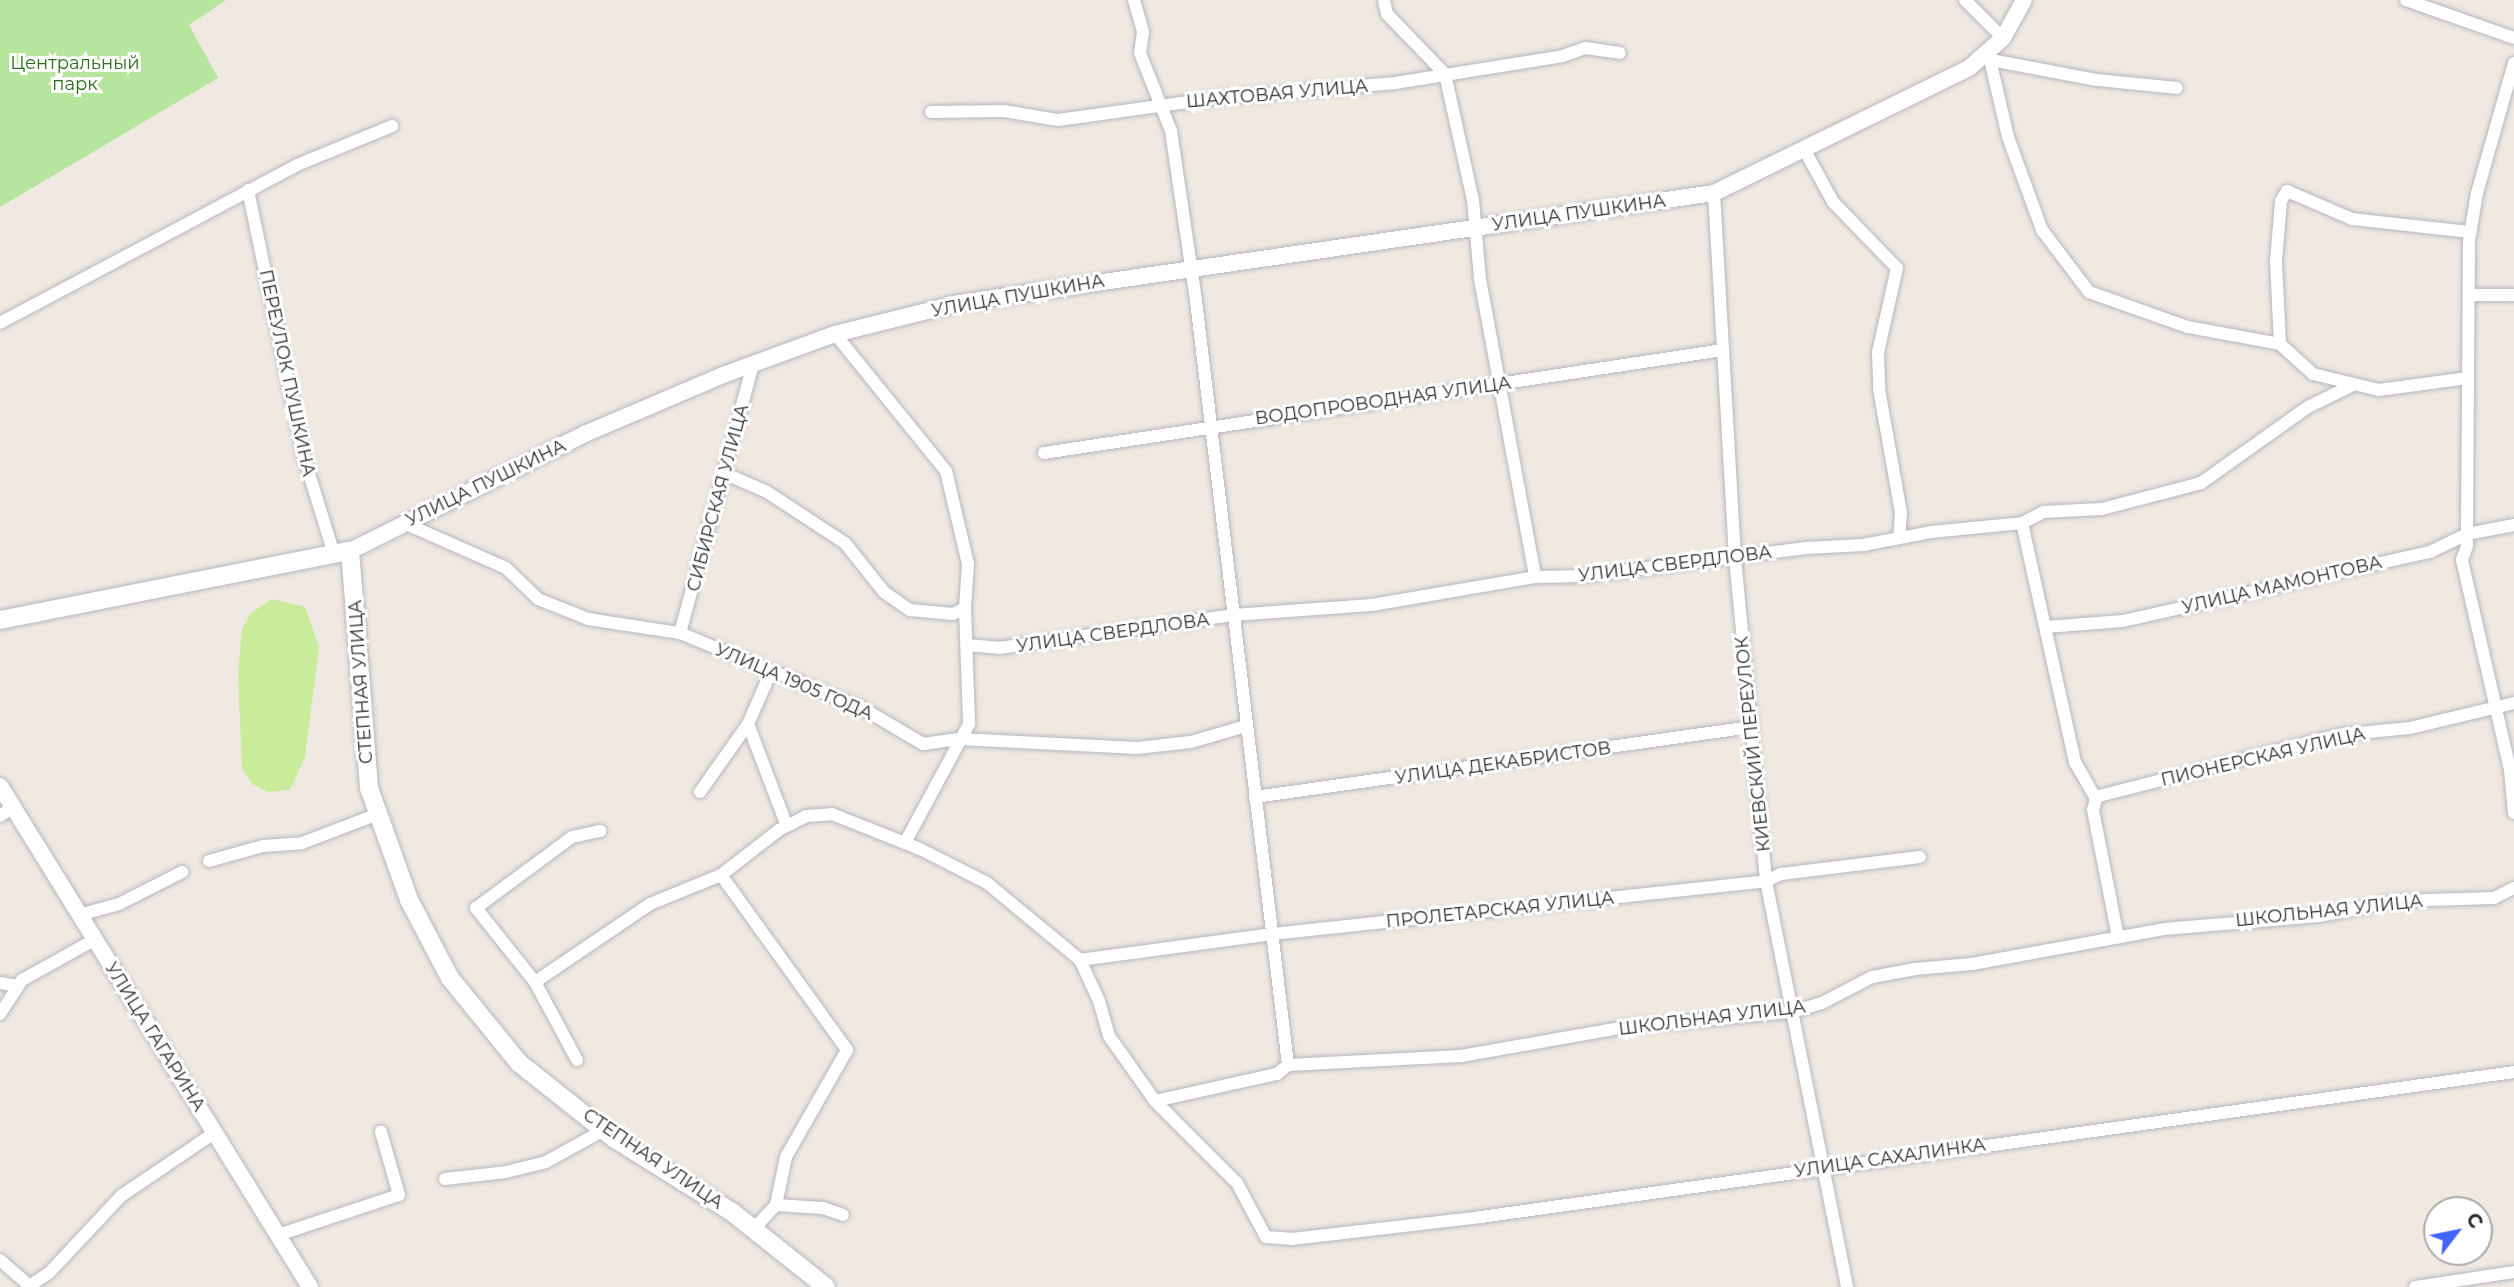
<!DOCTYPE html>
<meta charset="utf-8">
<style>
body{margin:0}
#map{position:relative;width:2514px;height:1287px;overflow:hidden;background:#efe9e1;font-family:Montserrat,sans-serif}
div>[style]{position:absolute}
.green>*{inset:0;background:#b6e59e}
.pitch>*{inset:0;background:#c9ec9a}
.roads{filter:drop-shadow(0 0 2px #b4b7c1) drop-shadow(0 0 2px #b4b7c1)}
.minor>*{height:12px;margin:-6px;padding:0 6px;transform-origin:6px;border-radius:6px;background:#fff}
.tertiary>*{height:16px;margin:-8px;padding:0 8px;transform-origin:8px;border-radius:8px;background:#fff}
.secondary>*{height:18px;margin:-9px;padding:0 9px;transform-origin:9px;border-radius:9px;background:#fff}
span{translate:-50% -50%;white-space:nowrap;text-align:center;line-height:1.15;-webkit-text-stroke:6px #fff;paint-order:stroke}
.park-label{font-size:18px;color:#2c6e1b}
.street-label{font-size:18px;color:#2e2e2e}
.north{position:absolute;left:2423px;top:1196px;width:70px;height:70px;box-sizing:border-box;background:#fff;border:2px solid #ababab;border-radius:50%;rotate:58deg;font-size:19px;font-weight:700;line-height:28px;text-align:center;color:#2e2e2e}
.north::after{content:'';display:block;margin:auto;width:24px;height:32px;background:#4264fb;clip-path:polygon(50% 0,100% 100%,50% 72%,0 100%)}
</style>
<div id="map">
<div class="green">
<i style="clip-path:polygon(0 0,226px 0,189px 25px,218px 78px,0 207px)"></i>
</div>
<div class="pitch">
<i style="clip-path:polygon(272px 599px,305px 607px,319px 647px,305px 757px,290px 790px,268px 792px,252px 784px,242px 768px,238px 674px,242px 629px,251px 613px)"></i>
</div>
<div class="roads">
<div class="minor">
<i style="left:1134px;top:0;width:33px;rotate:74deg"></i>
<i style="left:1143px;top:32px;width:21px;rotate:98deg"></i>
<i style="left:1140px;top:53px;width:84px;rotate:68.3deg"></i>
<i style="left:1171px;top:131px;width:172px;rotate:81.6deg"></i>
<i style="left:1196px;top:301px;width:770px;rotate:83.13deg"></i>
<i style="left:1384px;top:0;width:14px;rotate:78deg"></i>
<i style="left:1387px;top:14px;width:83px;rotate:46deg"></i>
<i style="left:1445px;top:74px;width:129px;rotate:77.5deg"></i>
<i style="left:1473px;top:200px;width:79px;rotate:84.9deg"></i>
<i style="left:1480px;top:279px;width:303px;rotate:79.5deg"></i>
<i style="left:1965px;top:0;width:54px;rotate:45deg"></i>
<i style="left:2406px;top:0;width:114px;rotate:19.4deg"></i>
<i style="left:1988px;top:51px;width:88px;rotate:76.9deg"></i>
<i style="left:2008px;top:137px;width:99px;rotate:69.9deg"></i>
<i style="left:2042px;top:230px;width:78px;rotate:52.8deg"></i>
<i style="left:2089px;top:292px;width:105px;rotate:19.5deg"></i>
<i style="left:2188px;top:327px;width:94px;rotate:10.5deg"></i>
<i style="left:1991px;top:60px;width:108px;rotate:10.7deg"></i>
<i style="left:2097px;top:80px;width:80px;rotate:5.7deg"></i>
<i style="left:2514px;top:63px;width:135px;rotate:105.9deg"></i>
<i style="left:2477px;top:193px;width:49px;rotate:99.5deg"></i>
<i style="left:2469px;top:241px;width:305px;rotate:90.4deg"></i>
<i style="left:2467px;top:546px;width:15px;rotate:110deg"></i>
<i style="left:2462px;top:560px;width:215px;rotate:77.1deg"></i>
<i style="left:2510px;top:770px;width:43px;rotate:84.7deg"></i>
<i style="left:931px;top:112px;width:73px;rotate:-0.8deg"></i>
<i style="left:1004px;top:111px;width:55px;rotate:9.5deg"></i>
<i style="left:1058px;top:120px;width:152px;rotate:-7.9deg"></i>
<i style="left:1209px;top:99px;width:187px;rotate:-4.9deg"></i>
<i style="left:1395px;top:83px;width:170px;rotate:-9.1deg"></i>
<i style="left:1563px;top:56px;width:23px;rotate:-20deg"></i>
<i style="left:1585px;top:48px;width:35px;rotate:8deg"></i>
<i style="left:1804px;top:149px;width:60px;rotate:61.3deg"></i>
<i style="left:1833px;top:202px;width:92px;rotate:45.9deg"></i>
<i style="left:1897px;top:268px;width:86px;rotate:102.7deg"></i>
<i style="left:1878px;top:352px;width:37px;rotate:88deg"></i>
<i style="left:1879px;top:389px;width:125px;rotate:79.9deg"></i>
<i style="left:1901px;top:512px;width:26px;rotate:94deg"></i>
<i style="left:248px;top:190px;width:270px;rotate:78.2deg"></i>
<i style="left:303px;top:454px;width:105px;rotate:72.8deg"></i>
<i style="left:1714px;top:193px;width:366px;rotate:86.7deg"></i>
<i style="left:1735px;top:558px;width:324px;rotate:84.5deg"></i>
<i style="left:1766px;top:881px;width:414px;rotate:78.7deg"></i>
<i style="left:2469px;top:295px;width:45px"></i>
<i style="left:0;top:323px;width:336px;rotate:-28deg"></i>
<i style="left:297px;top:165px;width:103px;rotate:-22.3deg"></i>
<i style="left:835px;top:334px;width:176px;rotate:51deg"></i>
<i style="left:946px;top:471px;width:96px;rotate:76.7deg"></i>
<i style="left:968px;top:564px;width:44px;rotate:93.9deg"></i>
<i style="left:965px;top:608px;width:116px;rotate:88deg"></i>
<i style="left:969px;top:724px;width:135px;rotate:118.3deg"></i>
<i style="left:2468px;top:378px;width:90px;rotate:172.3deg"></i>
<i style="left:2379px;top:390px;width:68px;rotate:-166.4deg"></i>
<i style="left:2313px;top:374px;width:45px;rotate:-137.7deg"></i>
<i style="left:2280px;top:344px;width:83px;rotate:-92.8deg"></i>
<i style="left:2276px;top:261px;width:60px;rotate:-85.2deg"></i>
<i style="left:2281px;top:201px;width:12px;rotate:-59deg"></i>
<i style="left:2287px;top:191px;width:71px;rotate:23.3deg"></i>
<i style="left:2352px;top:219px;width:119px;rotate:6.3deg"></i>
<i style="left:1044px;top:453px;width:687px;rotate:-8.63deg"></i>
<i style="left:726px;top:474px;width:45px;rotate:23.7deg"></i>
<i style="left:767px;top:492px;width:93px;rotate:33.2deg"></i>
<i style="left:845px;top:543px;width:63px;rotate:51.5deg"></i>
<i style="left:884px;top:592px;width:32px;rotate:35deg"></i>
<i style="left:910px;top:610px;width:43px;rotate:5.3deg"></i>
<i style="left:953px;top:614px;width:13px;rotate:-27deg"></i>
<i style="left:404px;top:523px;width:111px;rotate:23.8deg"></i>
<i style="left:506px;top:568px;width:45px;rotate:44.1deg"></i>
<i style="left:538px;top:599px;width:54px;rotate:21.8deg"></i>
<i style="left:588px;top:619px;width:93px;rotate:8.7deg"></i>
<i style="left:680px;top:633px;width:197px;rotate:22.4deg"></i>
<i style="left:862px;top:708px;width:71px;rotate:30.5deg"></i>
<i style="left:923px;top:744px;width:36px;rotate:-8deg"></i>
<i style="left:959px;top:739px;width:178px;rotate:2.9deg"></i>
<i style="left:1137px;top:748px;width:54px;rotate:-6.3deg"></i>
<i style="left:1191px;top:742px;width:57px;rotate:-16.2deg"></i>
<i style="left:2022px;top:523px;width:245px;rotate:77.5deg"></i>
<i style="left:2075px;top:762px;width:43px;rotate:60.4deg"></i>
<i style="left:2096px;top:799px;width:11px;rotate:105deg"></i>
<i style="left:2093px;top:810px;width:130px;rotate:78.9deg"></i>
<i style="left:2046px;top:627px;width:77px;rotate:-4.5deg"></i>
<i style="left:2123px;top:621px;width:315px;rotate:-12.7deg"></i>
<i style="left:2430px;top:552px;width:41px;rotate:-25.9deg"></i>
<i style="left:2467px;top:534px;width:48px;rotate:-10.8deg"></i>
<i style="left:680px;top:633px;width:279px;rotate:-74.8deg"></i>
<i style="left:967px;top:645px;width:32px;rotate:5deg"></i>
<i style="left:999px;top:648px;width:236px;rotate:-8deg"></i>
<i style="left:1233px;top:615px;width:139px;rotate:-4.1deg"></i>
<i style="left:1372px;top:605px;width:165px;rotate:-9.7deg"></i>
<i style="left:1535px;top:577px;width:50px;rotate:-1.1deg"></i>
<i style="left:1585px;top:576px;width:223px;rotate:-7.2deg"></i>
<i style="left:1806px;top:548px;width:57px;rotate:-3deg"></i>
<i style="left:1863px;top:545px;width:69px;rotate:-10.8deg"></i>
<i style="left:1931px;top:532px;width:91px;rotate:-5.6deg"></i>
<i style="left:2022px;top:523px;width:25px;rotate:-27deg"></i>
<i style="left:2044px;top:512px;width:58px;rotate:-3deg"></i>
<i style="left:2102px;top:509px;width:102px;rotate:-14.7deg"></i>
<i style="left:2201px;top:483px;width:131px;rotate:-35.4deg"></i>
<i style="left:2308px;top:407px;width:48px;rotate:-26deg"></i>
<i style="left:771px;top:672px;width:57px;rotate:113.9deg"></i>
<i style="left:748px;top:724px;width:109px;rotate:69.1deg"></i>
<i style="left:700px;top:792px;width:83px;rotate:-54.8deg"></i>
<i style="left:1255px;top:797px;width:501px;rotate:-8.03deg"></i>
<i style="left:2095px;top:797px;width:251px;rotate:-14.3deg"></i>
<i style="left:2338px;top:735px;width:72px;rotate:-5.6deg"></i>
<i style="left:2410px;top:728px;width:107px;rotate:-13.5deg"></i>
<i style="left:0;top:816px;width:16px;rotate:-35deg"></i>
<i style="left:209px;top:861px;width:56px;rotate:-15.5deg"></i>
<i style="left:263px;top:846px;width:39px;rotate:-4deg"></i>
<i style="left:302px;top:843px;width:81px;rotate:-20.9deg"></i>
<i style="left:721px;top:875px;width:216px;rotate:54.2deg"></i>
<i style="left:847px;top:1050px;width:123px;rotate:119.7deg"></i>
<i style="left:786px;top:1157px;width:49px;rotate:101.8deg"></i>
<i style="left:776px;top:1205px;width:33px;rotate:133deg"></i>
<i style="left:79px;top:915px;width:41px;rotate:-15.4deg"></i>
<i style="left:119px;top:904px;width:71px;rotate:-26.9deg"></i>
<i style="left:1080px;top:960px;width:194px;rotate:-7.7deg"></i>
<i style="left:1272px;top:934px;width:497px;rotate:-6.1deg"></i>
<i style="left:1766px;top:881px;width:17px;rotate:-25deg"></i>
<i style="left:1781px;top:874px;width:140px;rotate:-7deg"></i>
<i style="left:535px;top:982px;width:95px;rotate:-128.6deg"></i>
<i style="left:476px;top:908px;width:119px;rotate:-36.5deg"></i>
<i style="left:572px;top:837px;width:29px;rotate:-12deg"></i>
<i style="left:0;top:983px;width:18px;rotate:9deg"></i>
<i style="left:0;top:1014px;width:40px;rotate:-57.1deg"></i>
<i style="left:22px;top:980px;width:82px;rotate:-29.1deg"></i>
<i style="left:577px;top:1060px;width:89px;rotate:-118.3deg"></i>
<i style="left:535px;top:982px;width:139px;rotate:-34.1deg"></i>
<i style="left:650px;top:904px;width:77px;rotate:-22.2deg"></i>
<i style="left:721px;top:875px;width:73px;rotate:-37.8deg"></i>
<i style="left:779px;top:830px;width:30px;rotate:-27deg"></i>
<i style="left:806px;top:816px;width:26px;rotate:-4deg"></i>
<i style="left:832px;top:814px;width:95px;rotate:21.7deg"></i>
<i style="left:920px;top:849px;width:75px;rotate:26.9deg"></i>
<i style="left:987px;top:883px;width:121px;rotate:39.6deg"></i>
<i style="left:1080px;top:960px;width:45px;rotate:65.1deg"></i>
<i style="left:1099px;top:1001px;width:36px;rotate:74deg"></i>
<i style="left:1109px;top:1036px;width:80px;rotate:54.7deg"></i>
<i style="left:1155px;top:1101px;width:116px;rotate:45deg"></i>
<i style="left:1237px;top:1183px;width:61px;rotate:61.8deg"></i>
<i style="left:1266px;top:1237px;width:26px;rotate:4deg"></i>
<i style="left:1292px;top:1239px;width:190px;rotate:-6.6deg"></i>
<i style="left:1481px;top:1217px;width:1043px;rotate:-7.99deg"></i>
<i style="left:1155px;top:1101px;width:125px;rotate:-12.5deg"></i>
<i style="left:1277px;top:1074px;width:14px;rotate:-39deg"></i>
<i style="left:1288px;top:1065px;width:173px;rotate:-3deg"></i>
<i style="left:1461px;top:1056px;width:168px;rotate:-10deg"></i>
<i style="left:1626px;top:1027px;width:167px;rotate:-5.2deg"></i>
<i style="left:1792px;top:1012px;width:31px;rotate:-17deg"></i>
<i style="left:1822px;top:1003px;width:56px;rotate:-27.5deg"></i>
<i style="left:1872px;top:977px;width:44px;rotate:-10.5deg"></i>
<i style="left:1915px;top:969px;width:57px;rotate:-5deg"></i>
<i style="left:1972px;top:964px;width:195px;rotate:-10.3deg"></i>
<i style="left:2164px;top:929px;width:156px;rotate:-4.8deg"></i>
<i style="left:2319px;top:916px;width:78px;rotate:-11deg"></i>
<i style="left:2396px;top:901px;width:98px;rotate:-1.8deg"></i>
<i style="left:2494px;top:898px;width:22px;rotate:-27deg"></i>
<i style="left:445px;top:1179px;width:61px;rotate:-6.5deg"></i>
<i style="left:506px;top:1172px;width:41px;rotate:-14deg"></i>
<i style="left:546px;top:1162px;width:66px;rotate:-28.9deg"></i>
<i style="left:776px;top:1205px;width:47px;rotate:3.7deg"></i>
<i style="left:823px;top:1208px;width:21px;rotate:19deg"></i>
<i style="left:278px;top:1235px;width:127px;rotate:-18.3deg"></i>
<i style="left:399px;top:1195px;width:66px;rotate:-105.9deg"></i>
<i style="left:0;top:1260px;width:38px;rotate:41deg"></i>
<i style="left:28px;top:1287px;width:25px;rotate:-34deg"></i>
<i style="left:49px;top:1273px;width:105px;rotate:-46.9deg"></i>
<i style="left:121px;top:1196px;width:112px;rotate:-34.1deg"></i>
<i style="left:2415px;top:1287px;width:100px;rotate:-8.6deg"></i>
</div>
<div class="tertiary">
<i style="left:350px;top:551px;width:265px;rotate:-26.5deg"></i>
<i style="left:587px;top:433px;width:148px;rotate:-23.1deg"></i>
<i style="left:723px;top:375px;width:119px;rotate:-20.1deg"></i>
<i style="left:835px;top:334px;width:128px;rotate:-14deg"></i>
<i style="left:959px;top:303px;width:763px;rotate:-8.29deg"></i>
<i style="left:1714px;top:193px;width:284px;rotate:-26.1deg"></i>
<i style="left:1969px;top:68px;width:45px;rotate:-41.4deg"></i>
<i style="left:2003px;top:38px;width:43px;rotate:-61.1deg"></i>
<i style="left:0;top:786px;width:589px;rotate:58.25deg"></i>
</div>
<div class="secondary">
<i style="left:0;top:620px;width:357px;rotate:-11.2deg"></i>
<i style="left:350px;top:551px;width:238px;rotate:85.4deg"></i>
<i style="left:369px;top:788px;width:119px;rotate:70.3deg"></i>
<i style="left:409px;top:900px;width:88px;rotate:62.3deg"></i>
<i style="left:450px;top:978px;width:109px;rotate:50.9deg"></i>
<i style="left:519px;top:1063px;width:122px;rotate:38.4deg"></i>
<i style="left:615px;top:1139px;width:138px;rotate:32deg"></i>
<i style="left:732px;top:1212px;width:120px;rotate:38.6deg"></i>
</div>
</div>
<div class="park-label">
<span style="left:75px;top:74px">Центральный<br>парк</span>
</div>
<div class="street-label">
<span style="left:1277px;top:94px;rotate:-5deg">ШАХТОВАЯ УЛИЦА</span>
<span style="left:1579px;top:213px;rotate:-8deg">УЛИЦА ПУШКИНА</span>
<span style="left:1018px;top:296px;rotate:-10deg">УЛИЦА ПУШКИНА</span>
<span style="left:287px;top:373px;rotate:78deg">ПЕРЕУЛОК ПУШКИНА</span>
<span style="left:1383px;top:401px;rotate:-8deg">ВОДОПРОВОДНАЯ УЛИЦА</span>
<span style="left:486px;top:483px;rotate:-26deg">УЛИЦА ПУШКИНА</span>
<span style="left:718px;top:498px;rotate:-75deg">СИБИРСКАЯ УЛИЦА</span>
<span style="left:1675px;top:564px;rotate:-7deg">УЛИЦА СВЕРДЛОВА</span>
<span style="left:2282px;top:585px;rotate:-13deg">УЛИЦА МАМОНТОВА</span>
<span style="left:1113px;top:633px;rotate:-8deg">УЛИЦА СВЕРДЛОВА</span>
<span style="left:361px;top:682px;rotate:-94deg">СТЕПНАЯ УЛИЦА</span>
<span style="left:794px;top:682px;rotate:23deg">УЛИЦА 1905 ГОДА</span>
<span style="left:1753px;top:744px;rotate:-96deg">КИЕВСКИЙ ПЕРЕУЛОК</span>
<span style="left:2263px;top:757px;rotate:-13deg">ПИОНЕРСКАЯ УЛИЦА</span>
<span style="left:1503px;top:763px;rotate:-8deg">УЛИЦА ДЕКАБРИСТОВ</span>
<span style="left:1500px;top:910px;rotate:-6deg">ПРОЛЕТАРСКАЯ УЛИЦА</span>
<span style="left:2329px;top:911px;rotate:-6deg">ШКОЛЬНАЯ УЛИЦА</span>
<span style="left:1712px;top:1018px;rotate:-7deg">ШКОЛЬНАЯ УЛИЦА</span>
<span style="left:155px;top:1037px;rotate:58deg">УЛИЦА ГАГАРИНА</span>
<span style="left:1890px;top:1158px;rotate:-8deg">УЛИЦА САХАЛИНКА</span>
<span style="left:653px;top:1159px;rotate:34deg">СТЕПНАЯ УЛИЦА</span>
</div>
<div class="north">С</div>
</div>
